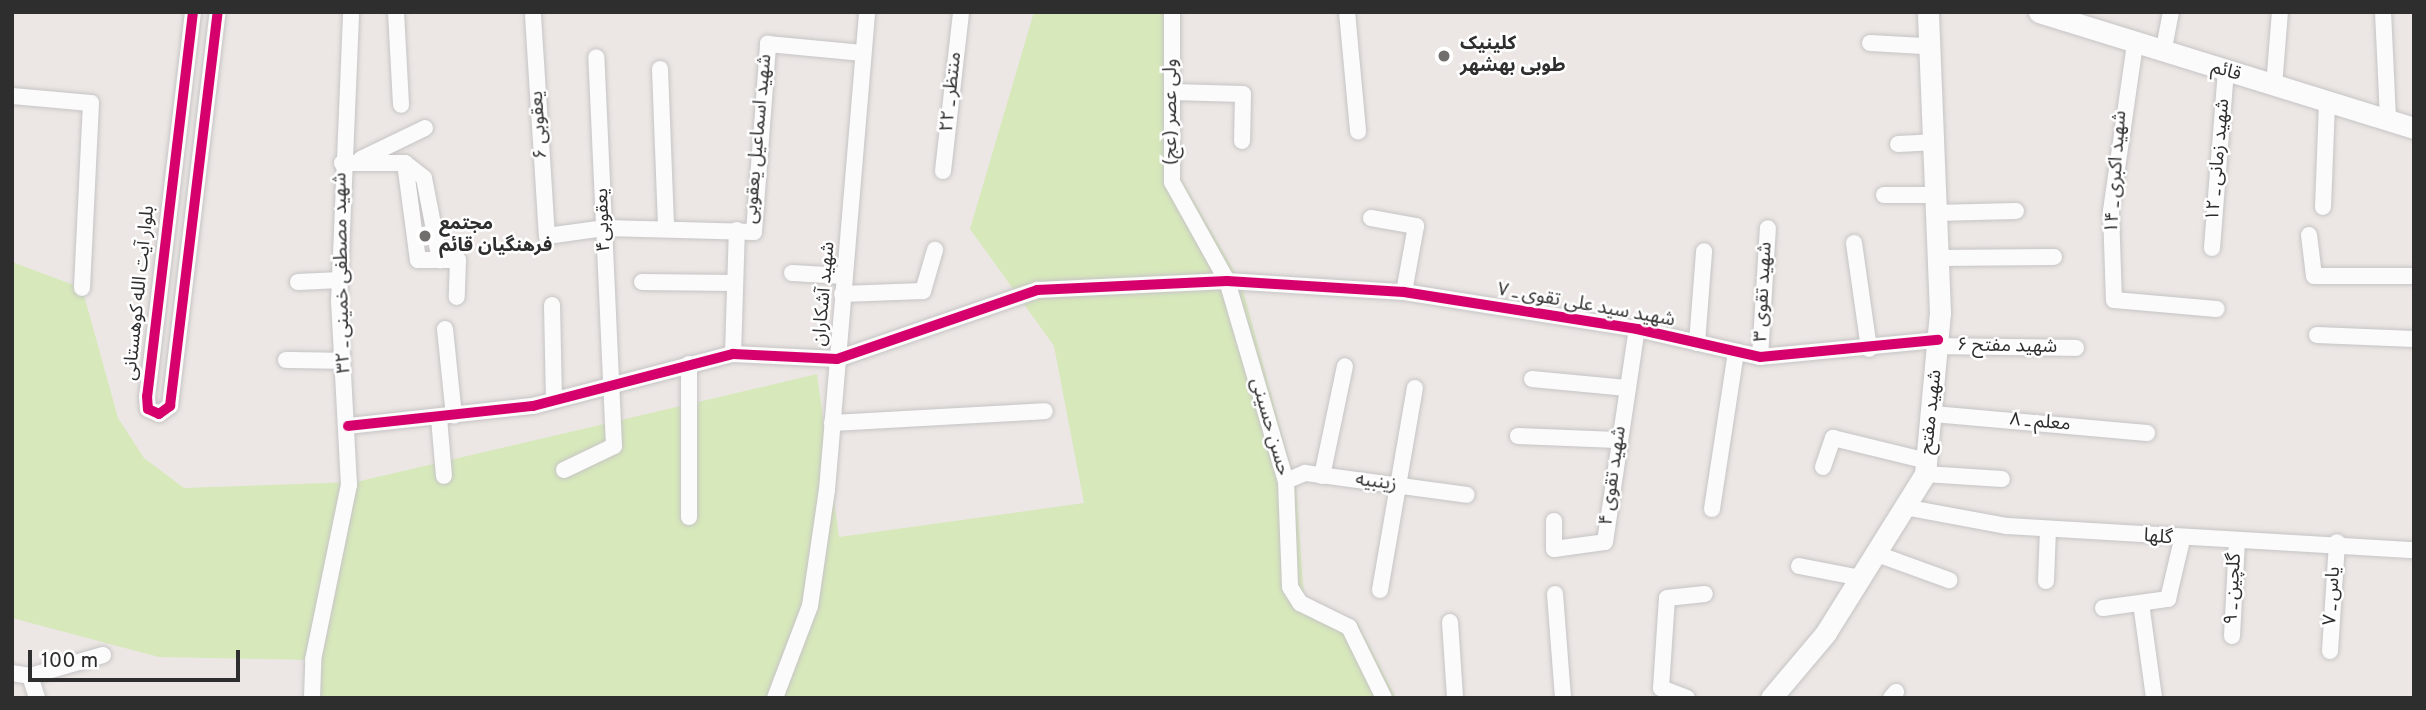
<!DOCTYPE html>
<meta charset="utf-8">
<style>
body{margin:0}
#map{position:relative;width:2426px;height:710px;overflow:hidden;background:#ece7e4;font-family:Overpass,"Noto Sans Arabic",sans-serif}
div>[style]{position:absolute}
.green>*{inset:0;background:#d7e8bb}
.roads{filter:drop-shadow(0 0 2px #c6c4c5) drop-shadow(0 0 2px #c6c4c5)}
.street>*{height:16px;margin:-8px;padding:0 8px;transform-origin:8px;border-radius:8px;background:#fcfbfb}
.secondary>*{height:21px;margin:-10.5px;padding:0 10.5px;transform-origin:10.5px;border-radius:10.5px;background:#fcfbfb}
.cycleway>*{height:10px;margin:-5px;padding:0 5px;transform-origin:5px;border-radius:5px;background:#d6006c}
.dots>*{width:19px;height:19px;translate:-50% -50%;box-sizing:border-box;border:4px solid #fff;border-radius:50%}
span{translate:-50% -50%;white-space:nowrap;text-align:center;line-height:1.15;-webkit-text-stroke:5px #fff;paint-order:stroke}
.poi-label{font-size:19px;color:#2e2e2e;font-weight:700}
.left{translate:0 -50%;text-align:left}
.street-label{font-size:19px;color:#2e2e2e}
.frame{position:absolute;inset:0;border:14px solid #2e2e2e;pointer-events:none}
.scale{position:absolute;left:28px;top:650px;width:212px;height:32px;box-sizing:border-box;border:4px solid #2e2e2e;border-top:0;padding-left:9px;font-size:21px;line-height:24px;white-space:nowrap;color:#2e2e2e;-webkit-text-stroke:5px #fff;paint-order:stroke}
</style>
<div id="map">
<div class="green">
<i style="clip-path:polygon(1034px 12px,1181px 12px,1179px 175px,1241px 283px,1296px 486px,1304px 596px,1357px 622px,1396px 698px,312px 698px,312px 660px,159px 657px,12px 618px,12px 262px,82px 288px,118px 418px,144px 458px,184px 488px,356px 482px,817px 374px,839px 537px,1084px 503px,1054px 346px,970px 229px)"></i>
</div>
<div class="roads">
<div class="street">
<i style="left:193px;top:12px;width:387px;rotate:96.8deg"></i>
<i style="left:147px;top:396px;width:13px;rotate:86deg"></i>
<i style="left:148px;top:409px;width:12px;rotate:24deg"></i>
<i style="left:159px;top:414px;width:14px;rotate:-36deg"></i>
<i style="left:170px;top:406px;width:397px;rotate:-83.1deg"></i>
<i style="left:396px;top:12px;width:93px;rotate:86.9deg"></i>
<i style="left:1172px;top:12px;width:170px;rotate:90deg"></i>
<i style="left:1172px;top:182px;width:113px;rotate:60.9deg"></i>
<i style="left:1227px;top:281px;width:209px;rotate:73.6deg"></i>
<i style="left:1286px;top:481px;width:106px;rotate:87.8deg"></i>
<i style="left:1290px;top:587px;width:19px;rotate:58deg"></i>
<i style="left:1300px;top:603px;width:55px;rotate:26.1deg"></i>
<i style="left:1349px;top:627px;width:79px;rotate:63.8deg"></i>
<i style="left:1347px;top:12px;width:120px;rotate:84.7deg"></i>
<i style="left:2383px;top:12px;width:108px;rotate:87.3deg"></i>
<i style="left:533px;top:15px;width:221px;rotate:86.4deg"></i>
<i style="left:547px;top:236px;width:59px;rotate:-7.9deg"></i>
<i style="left:605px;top:228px;width:149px;rotate:1.5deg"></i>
<i style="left:754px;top:232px;width:189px;rotate:-85.7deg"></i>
<i style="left:768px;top:44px;width:95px;rotate:5.4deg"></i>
<i style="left:1870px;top:43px;width:53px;rotate:3.2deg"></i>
<i style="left:2135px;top:44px;width:169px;rotate:98.2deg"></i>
<i style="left:2111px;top:211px;width:89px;rotate:88.1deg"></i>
<i style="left:2114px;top:300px;width:103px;rotate:5deg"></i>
<i style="left:2163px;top:53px;width:42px;rotate:-79deg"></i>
<i style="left:660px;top:69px;width:158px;rotate:87.8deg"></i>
<i style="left:2274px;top:86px;width:74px;rotate:-85.4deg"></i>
<i style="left:1172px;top:92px;width:71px;rotate:1.6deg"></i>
<i style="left:1243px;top:94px;width:47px;rotate:91.2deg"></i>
<i style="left:12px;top:96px;width:79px;rotate:5.1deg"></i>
<i style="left:91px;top:103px;width:185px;rotate:92.8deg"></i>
<i style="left:1898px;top:144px;width:34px;rotate:-3deg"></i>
<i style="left:361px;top:159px;width:71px;rotate:-25.8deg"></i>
<i style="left:342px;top:163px;width:63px"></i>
<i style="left:405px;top:163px;width:98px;rotate:82.4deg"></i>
<i style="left:418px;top:260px;width:40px"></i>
<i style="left:458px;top:260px;width:37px;rotate:92deg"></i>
<i style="left:405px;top:163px;width:24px;rotate:38deg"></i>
<i style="left:424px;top:178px;width:84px;rotate:79deg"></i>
<i style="left:943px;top:171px;width:160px;rotate:-83.5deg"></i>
<i style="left:1884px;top:195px;width:50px"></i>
<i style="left:2323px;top:207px;width:105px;rotate:-87.8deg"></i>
<i style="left:1935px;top:213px;width:81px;rotate:-1.4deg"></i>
<i style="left:1371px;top:218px;width:46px;rotate:10.1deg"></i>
<i style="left:1416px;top:226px;width:67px;rotate:100.3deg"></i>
<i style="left:2309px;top:235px;width:41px;rotate:83deg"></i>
<i style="left:2314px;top:276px;width:100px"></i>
<i style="left:1854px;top:243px;width:107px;rotate:81.9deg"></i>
<i style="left:2212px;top:248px;width:177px;rotate:-85.5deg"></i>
<i style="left:1937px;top:258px;width:117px;rotate:-0.5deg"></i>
<i style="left:792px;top:273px;width:52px;rotate:3.3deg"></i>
<i style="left:298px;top:282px;width:42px;rotate:-2.7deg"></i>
<i style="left:642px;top:282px;width:93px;rotate:0.6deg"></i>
<i style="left:842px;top:294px;width:81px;rotate:-2.1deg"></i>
<i style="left:923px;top:291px;width:43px;rotate:-73.7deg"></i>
<i style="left:552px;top:305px;width:94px;rotate:88.8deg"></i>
<i style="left:445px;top:329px;width:87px;rotate:84.1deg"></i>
<i style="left:2317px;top:335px;width:97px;rotate:2.4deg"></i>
<i style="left:1697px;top:343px;width:92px;rotate:-85.6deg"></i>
<i style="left:1938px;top:346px;width:138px;rotate:0.8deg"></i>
<i style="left:733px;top:354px;width:124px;rotate:-88.2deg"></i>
<i style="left:1760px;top:357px;width:129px;rotate:-86.5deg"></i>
<i style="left:286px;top:360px;width:56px;rotate:1deg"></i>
<i style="left:1532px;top:379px;width:95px;rotate:5.4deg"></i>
<i style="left:1933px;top:414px;width:215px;rotate:5.1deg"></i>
<i style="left:439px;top:418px;width:58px;rotate:85.1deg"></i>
<i style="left:832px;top:423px;width:213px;rotate:-3.2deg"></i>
<i style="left:348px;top:426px;width:186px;rotate:-6.2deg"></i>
<i style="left:533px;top:406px;width:207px;rotate:-14.6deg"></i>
<i style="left:733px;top:354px;width:104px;rotate:2.8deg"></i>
<i style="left:837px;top:359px;width:212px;rotate:-19deg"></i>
<i style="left:1037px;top:290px;width:190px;rotate:-2.7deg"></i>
<i style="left:1227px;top:281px;width:177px;rotate:3.6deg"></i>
<i style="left:1404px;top:292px;width:236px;rotate:9deg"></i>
<i style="left:1637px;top:329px;width:126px;rotate:12.8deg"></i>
<i style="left:1760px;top:357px;width:179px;rotate:-5.5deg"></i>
<i style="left:1518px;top:436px;width:99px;rotate:2.3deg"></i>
<i style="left:1823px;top:467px;width:31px;rotate:-71deg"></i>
<i style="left:1833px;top:438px;width:97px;rotate:13.7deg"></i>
<i style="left:564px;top:470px;width:55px;rotate:-25.6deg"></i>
<i style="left:614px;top:446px;width:389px;rotate:-92.6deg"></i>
<i style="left:1925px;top:474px;width:77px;rotate:3.7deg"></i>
<i style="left:1322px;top:476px;width:112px;rotate:-78.2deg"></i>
<i style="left:1286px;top:481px;width:21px;rotate:-23deg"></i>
<i style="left:1305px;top:473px;width:163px;rotate:7.7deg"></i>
<i style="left:1904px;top:507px;width:105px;rotate:10.5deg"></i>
<i style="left:2007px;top:526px;width:408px;rotate:3.4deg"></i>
<i style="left:1712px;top:509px;width:158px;rotate:-81.3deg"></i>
<i style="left:689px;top:517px;width:153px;rotate:-90deg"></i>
<i style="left:1554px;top:521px;width:28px;rotate:90deg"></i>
<i style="left:1554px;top:549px;width:51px;rotate:-7.8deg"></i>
<i style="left:1605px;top:542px;width:215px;rotate:-81.5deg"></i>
<i style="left:1877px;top:554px;width:77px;rotate:19.9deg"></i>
<i style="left:1799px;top:566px;width:63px;rotate:11deg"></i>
<i style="left:2046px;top:581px;width:51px;rotate:-87.8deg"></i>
<i style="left:1380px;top:590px;width:205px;rotate:-80.2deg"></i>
<i style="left:1555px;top:594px;width:104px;rotate:85.6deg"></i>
<i style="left:2141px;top:603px;width:96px;rotate:82.2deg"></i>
<i style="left:2103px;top:608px;width:66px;rotate:-7.9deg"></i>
<i style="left:2168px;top:599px;width:61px;rotate:-76.7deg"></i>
<i style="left:1450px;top:622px;width:76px;rotate:86.2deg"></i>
<i style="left:2232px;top:636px;width:94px;rotate:-87deg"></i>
<i style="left:2330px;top:651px;width:109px;rotate:-86.3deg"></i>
<i style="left:12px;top:673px;width:18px;rotate:9deg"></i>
<i style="left:30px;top:676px;width:23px;rotate:72deg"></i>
<i style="left:30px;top:676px;width:76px;rotate:-16deg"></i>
<i style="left:312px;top:698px;width:38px;rotate:-88deg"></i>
<i style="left:313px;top:660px;width:179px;rotate:-78.4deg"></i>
<i style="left:349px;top:485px;width:183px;rotate:-93.1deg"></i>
<i style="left:339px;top:302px;width:290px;rotate:-87.6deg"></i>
<i style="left:775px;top:698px;width:98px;rotate:-69.2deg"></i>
<i style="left:810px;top:606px;width:117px;rotate:-81.7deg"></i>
<i style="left:827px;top:490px;width:480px;rotate:-85.2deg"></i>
<i style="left:1687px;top:698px;width:28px;rotate:-159deg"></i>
<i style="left:1661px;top:688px;width:90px;rotate:-86.2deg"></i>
<i style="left:1667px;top:598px;width:38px;rotate:-6deg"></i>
<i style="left:1891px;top:698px;width:8px;rotate:-50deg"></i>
</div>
<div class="secondary">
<i style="left:2039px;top:12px;width:393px;rotate:17.2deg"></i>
<i style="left:1771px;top:698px;width:84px;rotate:-49.8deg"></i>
<i style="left:1825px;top:634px;width:189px;rotate:-58deg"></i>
<i style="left:1925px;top:474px;width:162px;rotate:-84.7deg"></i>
<i style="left:1940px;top:313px;width:301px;rotate:-92.3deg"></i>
</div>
</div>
<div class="cycleway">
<i style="left:193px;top:12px;width:387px;rotate:96.8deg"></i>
<i style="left:147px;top:396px;width:13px;rotate:86deg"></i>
<i style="left:148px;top:409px;width:12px;rotate:24deg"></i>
<i style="left:159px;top:414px;width:14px;rotate:-36deg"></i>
<i style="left:170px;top:406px;width:397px;rotate:-83.1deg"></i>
<i style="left:348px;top:426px;width:186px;rotate:-6.2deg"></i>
<i style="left:533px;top:406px;width:207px;rotate:-14.6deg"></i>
<i style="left:733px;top:354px;width:104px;rotate:2.8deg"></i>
<i style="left:837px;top:359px;width:212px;rotate:-19deg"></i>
<i style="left:1037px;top:290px;width:190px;rotate:-2.7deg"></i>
<i style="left:1227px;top:281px;width:177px;rotate:3.6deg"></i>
<i style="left:1404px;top:292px;width:236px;rotate:9deg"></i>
<i style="left:1637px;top:329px;width:126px;rotate:12.8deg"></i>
<i style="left:1760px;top:357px;width:179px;rotate:-5.5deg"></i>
</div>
<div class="dots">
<i style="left:1444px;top:56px;background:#706f6e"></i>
<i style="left:425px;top:236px;background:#706f6e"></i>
</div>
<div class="poi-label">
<span class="left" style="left:1460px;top:56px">کلینیک<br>طوبی بهشهر</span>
<span class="left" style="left:439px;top:236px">مجتمع<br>فرهنگیان قائم</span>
</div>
<div class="street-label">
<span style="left:2226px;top:72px;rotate:16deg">قائم</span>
<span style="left:952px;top:92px;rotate:-84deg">منتظر ـ ۲۲</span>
<span style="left:1172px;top:112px;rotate:-90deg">ولی عصر (عج)</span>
<span style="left:540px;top:125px;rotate:-94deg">یعقوبی ۶</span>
<span style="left:759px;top:139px;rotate:-85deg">شهید اسماعیل یعقوبی</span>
<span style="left:2219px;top:160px;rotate:-85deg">شهید زمانی ـ ۱۲</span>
<span style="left:2117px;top:172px;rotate:-86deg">شهید اکبری ـ ۱۴</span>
<span style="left:604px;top:220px;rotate:-92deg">یعقوبی۴</span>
<span style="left:343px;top:273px;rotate:-91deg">شهید مصطفی خمینی ـ ۳۲</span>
<span style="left:1764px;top:292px;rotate:-87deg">شهید تقوی ۳</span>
<span style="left:140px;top:293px;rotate:-84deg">بلوار آیت الله کوهستانی</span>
<span style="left:825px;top:294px;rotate:-85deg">شهید آشکاران</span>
<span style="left:1586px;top:306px;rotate:10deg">شهید سید علی تقوی ـ ۷</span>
<span style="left:2007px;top:347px;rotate:1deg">شهید مفتح ۶</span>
<span style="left:1932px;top:412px;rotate:-84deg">شهید مفتح</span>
<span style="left:2040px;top:423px;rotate:5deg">معلم ـ ۸</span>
<span style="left:1269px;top:427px;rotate:74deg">حسن حسینی</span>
<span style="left:1614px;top:476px;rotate:-82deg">شهید تقوی ۴</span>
<span style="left:1376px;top:483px;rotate:7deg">زینبیه</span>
<span style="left:2158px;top:538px;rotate:5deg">گلها</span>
<span style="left:2234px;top:589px;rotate:-87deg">گلچین ـ ۹</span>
<span style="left:2333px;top:596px;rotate:-86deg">یاس ـ ۷</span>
</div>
<div class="frame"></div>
<div class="scale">100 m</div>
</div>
